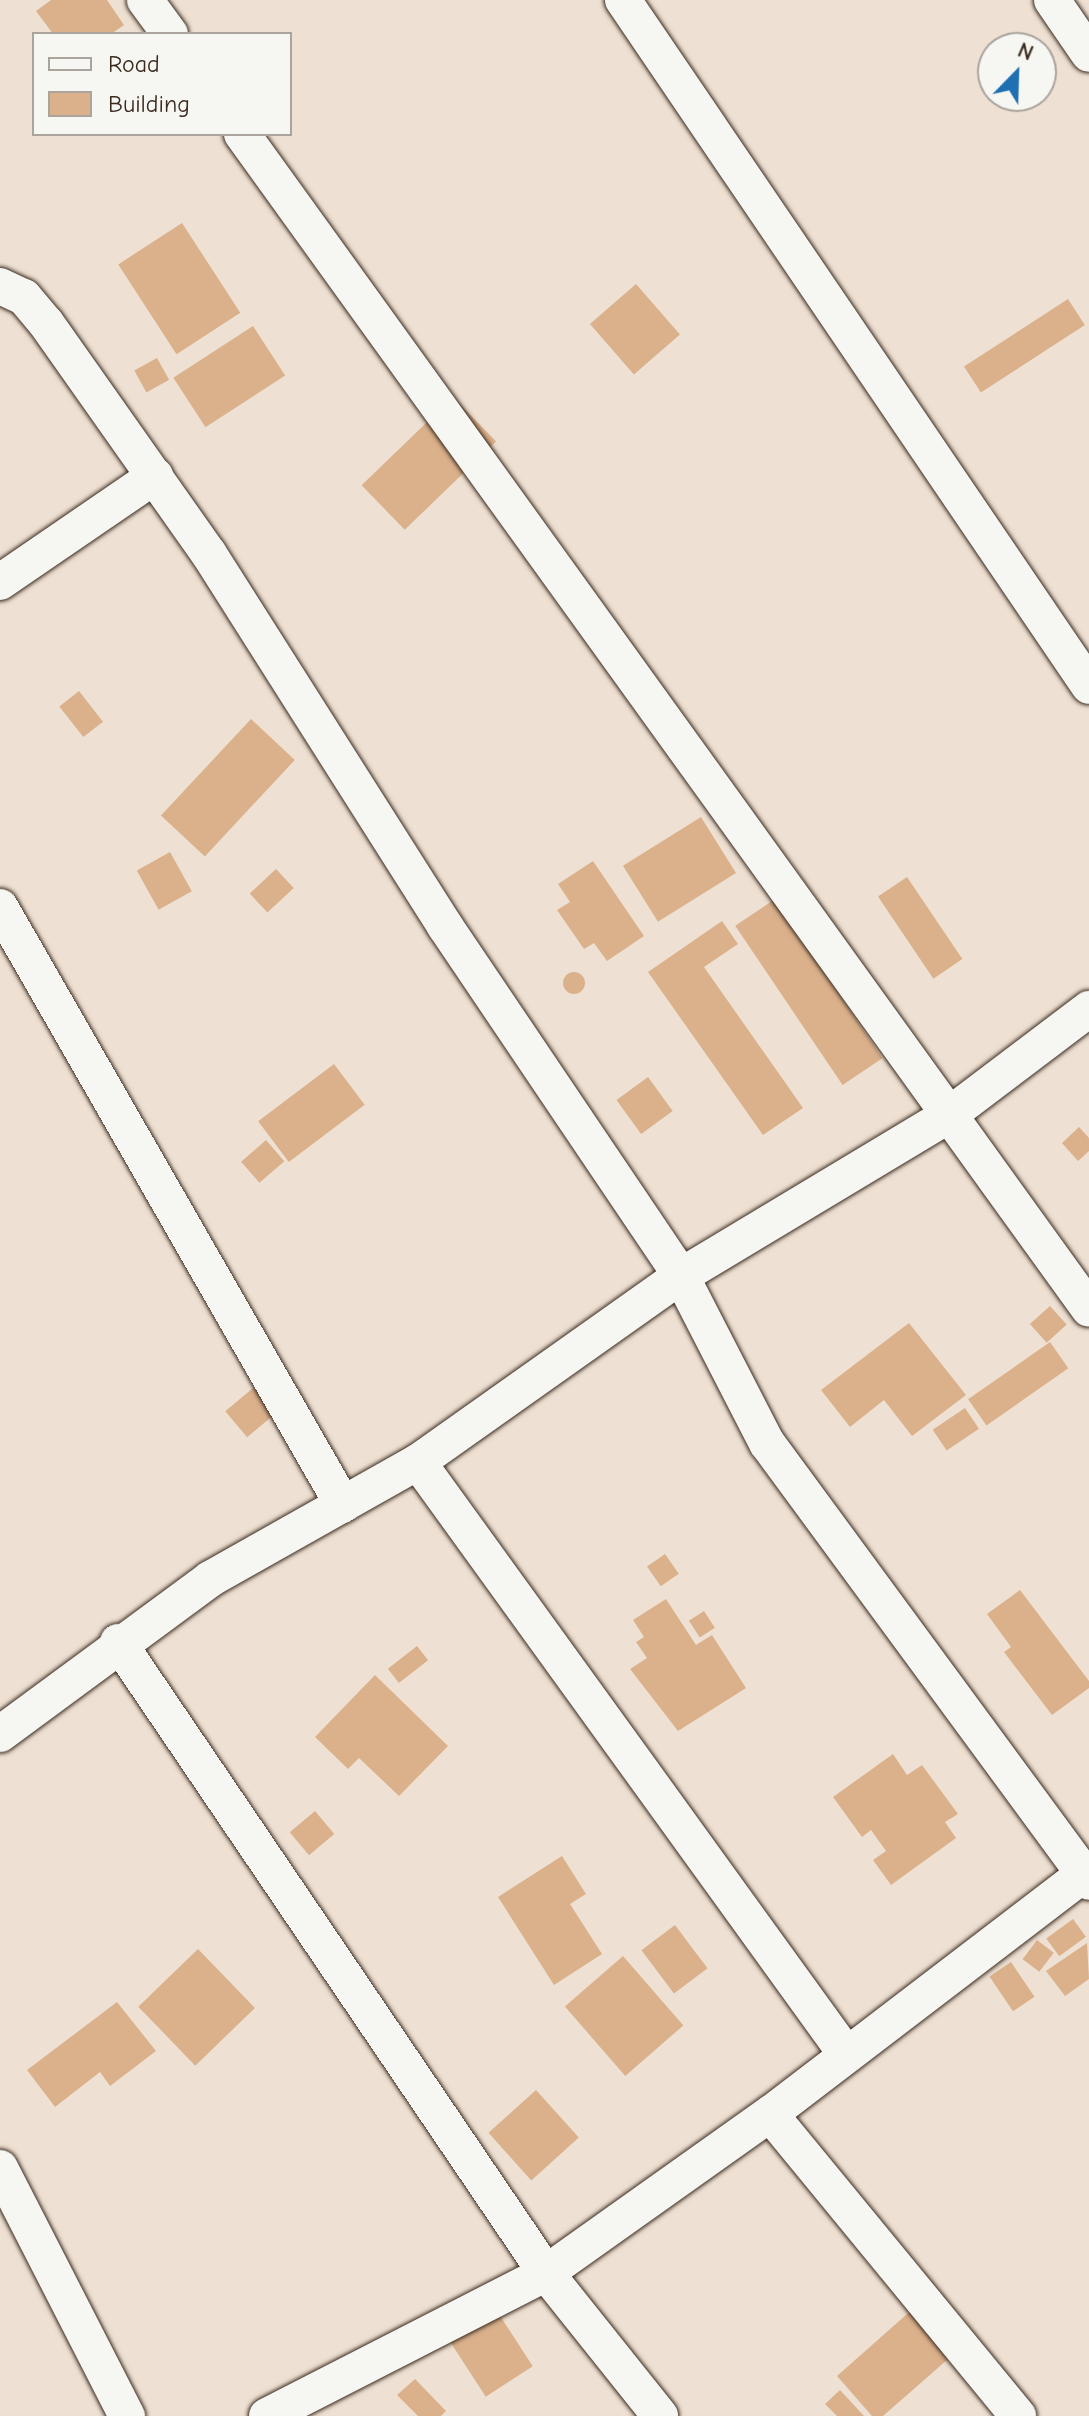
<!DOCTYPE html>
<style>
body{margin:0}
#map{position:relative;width:1089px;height:2416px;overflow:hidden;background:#eee1d3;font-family:"Comic Neue",sans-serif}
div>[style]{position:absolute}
.building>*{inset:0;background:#dbb18c;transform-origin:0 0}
.round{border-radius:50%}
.roads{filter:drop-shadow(0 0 2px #3b2a1e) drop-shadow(0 0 2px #3b2a1e)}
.minor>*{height:36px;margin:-18px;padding:0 18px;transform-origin:18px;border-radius:18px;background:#f6f6f2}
span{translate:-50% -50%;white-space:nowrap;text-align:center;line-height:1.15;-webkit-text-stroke:8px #f6f6f2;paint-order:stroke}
.legend{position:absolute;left:32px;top:32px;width:260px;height:104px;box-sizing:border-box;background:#f6f6f2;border:2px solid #aba49d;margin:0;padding:10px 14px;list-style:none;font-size:24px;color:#3b2a1e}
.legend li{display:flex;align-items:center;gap:16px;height:40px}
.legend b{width:40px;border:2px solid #aba49d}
.north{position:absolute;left:977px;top:32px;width:80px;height:80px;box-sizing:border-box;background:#f6f6f2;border:2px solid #aba49d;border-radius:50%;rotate:23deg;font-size:22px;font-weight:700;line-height:32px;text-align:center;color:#3b2a1e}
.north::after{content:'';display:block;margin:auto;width:28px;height:36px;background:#1f6fb2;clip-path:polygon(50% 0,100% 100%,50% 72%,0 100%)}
</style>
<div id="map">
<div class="building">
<i style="clip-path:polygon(51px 0,107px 0,124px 25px,111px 34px,53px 34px,36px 11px)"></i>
<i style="left:182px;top:223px;width:107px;height:76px;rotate:57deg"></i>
<i style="left:636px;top:284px;width:67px;height:61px;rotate:49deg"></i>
<i style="left:1068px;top:299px;width:31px;height:124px;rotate:57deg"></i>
<i style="left:253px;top:326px;width:59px;height:95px;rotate:57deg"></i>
<i style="left:157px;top:358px;width:25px;height:26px;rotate:61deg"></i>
<i style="left:453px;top:397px;width:62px;height:127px;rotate:46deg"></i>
<i style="left:79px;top:691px;width:39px;height:25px;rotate:52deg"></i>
<i style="left:251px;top:719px;width:60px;height:132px;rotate:43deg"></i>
<i style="left:701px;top:817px;width:66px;height:92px;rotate:58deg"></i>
<i style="left:170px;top:852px;width:45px;height:38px;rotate:61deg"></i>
<i style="clip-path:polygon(593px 861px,644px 936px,607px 961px,594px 943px,584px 949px,557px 910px,570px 902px,558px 884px)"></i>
<i style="left:276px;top:869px;width:26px;height:36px;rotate:47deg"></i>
<i style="left:907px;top:877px;width:99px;height:35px;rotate:56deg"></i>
<i style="left:775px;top:899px;width:192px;height:48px;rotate:56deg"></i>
<i style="clip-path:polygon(722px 921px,738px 944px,704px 967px,803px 1108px,763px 1135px,648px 972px)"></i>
<i class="round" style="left:563px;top:972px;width:22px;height:22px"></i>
<i style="left:334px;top:1064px;width:51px;height:95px;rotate:53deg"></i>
<i style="left:648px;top:1077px;width:42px;height:39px;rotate:54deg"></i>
<i style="clip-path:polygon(1079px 1127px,1089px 1138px,1089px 1151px,1078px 1161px,1062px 1143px)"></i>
<i style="left:266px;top:1140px;width:28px;height:33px;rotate:49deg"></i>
<i style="left:1050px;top:1306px;width:25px;height:27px;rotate:48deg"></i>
<i style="clip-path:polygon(909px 1323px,966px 1395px,912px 1436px,884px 1400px,850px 1427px,821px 1390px)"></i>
<i style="left:1050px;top:1342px;width:32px;height:100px;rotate:55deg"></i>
<i style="left:272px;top:1372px;width:34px;height:61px;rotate:50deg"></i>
<i style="left:965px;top:1408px;width:25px;height:39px;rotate:56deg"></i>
<i style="left:665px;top:1554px;width:24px;height:22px;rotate:55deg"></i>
<i style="clip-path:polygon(1020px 1590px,1089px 1681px,1089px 1688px,1052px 1715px,1004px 1652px,1011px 1647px,987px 1614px)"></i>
<i style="clip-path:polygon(666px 1599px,696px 1645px,712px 1635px,746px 1688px,678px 1731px,630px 1669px,647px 1658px,636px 1642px,644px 1637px,633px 1620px)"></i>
<i style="left:704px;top:1611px;width:20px;height:18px;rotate:57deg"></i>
<i style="left:417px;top:1646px;width:18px;height:37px;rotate:52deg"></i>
<i style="clip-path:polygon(375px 1675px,448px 1746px,399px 1796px,359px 1758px,348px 1769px,315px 1737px)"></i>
<i style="clip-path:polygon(893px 1754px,907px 1775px,922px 1765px,958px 1814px,945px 1822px,956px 1838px,891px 1885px,873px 1860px,886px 1851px,871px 1830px,862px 1837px,833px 1797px)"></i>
<i style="left:315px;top:1811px;width:30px;height:33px;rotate:50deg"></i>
<i style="clip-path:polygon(562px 1856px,586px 1894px,570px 1904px,602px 1954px,554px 1985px,498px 1897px)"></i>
<i style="left:1073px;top:1919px;width:22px;height:33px;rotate:54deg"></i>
<i style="left:675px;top:1925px;width:54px;height:42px;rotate:53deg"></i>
<i style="left:1037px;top:1940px;width:21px;height:24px;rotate:37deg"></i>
<i style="clip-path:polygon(1087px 1943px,1089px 1979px,1065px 1996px,1046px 1971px)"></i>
<i style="left:198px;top:1949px;width:82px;height:83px;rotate:46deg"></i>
<i style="left:623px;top:1956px;width:92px;height:77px;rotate:49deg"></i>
<i style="left:1011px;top:1962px;width:42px;height:26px;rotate:56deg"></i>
<i style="clip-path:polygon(117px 2002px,156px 2051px,110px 2086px,100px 2072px,55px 2107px,27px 2070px)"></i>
<i style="left:536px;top:2090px;width:64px;height:64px;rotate:48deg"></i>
<i style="left:493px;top:2305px;width:73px;height:56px;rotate:57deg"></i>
<i style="clip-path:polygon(915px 2307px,955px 2353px,883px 2416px,872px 2416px,837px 2376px)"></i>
<i style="clip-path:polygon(415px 2379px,446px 2411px,441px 2416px,418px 2416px,397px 2395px)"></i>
<i style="clip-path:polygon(840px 2390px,864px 2416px,837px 2416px,825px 2404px)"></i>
</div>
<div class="roads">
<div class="minor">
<i style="left:145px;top:0;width:42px;rotate:53.7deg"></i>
<i style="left:623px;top:0;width:829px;rotate:55.81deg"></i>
<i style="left:1052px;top:0;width:65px;rotate:55.6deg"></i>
<i style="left:242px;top:134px;width:1448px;rotate:54.21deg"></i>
<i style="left:0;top:286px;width:26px;rotate:25deg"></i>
<i style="left:24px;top:297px;width:34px;rotate:50deg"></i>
<i style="left:46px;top:323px;width:283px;rotate:54.8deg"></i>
<i style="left:209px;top:554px;width:441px;rotate:57.6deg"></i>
<i style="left:445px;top:926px;width:422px;rotate:56deg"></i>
<i style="left:681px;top:1276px;width:188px;rotate:62.8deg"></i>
<i style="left:767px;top:1443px;width:535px;rotate:53.67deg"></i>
<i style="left:1084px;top:1874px;width:6px;rotate:-39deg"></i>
<i style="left:0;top:582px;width:188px;rotate:-34.4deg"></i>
<i style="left:0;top:907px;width:689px;rotate:60.16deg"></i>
<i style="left:418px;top:1462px;width:731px;rotate:54.13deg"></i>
<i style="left:118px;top:1642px;width:762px;rotate:55.85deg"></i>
<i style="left:546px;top:2273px;width:183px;rotate:51.4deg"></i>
<i style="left:0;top:1734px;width:261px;rotate:-36.4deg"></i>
<i style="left:210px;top:1579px;width:239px;rotate:-29.4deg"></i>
<i style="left:418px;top:1462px;width:322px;rotate:-35.3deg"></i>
<i style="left:681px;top:1276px;width:313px;rotate:-31deg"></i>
<i style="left:949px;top:1115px;width:176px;rotate:-37.1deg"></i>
<i style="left:770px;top:2114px;width:391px;rotate:50.6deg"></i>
<i style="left:0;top:2168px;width:279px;rotate:62.9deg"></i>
<i style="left:267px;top:2416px;width:314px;rotate:-27.1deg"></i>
<i style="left:546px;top:2273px;width:275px;rotate:-35.4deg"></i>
<i style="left:770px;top:2114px;width:395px;rotate:-37.4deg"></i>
<i style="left:1084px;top:1874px;width:9px;rotate:58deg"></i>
</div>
</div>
<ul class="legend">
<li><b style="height:10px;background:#f6f6f2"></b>Road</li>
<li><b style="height:22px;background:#dbb18c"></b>Building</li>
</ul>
<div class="north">N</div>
</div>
